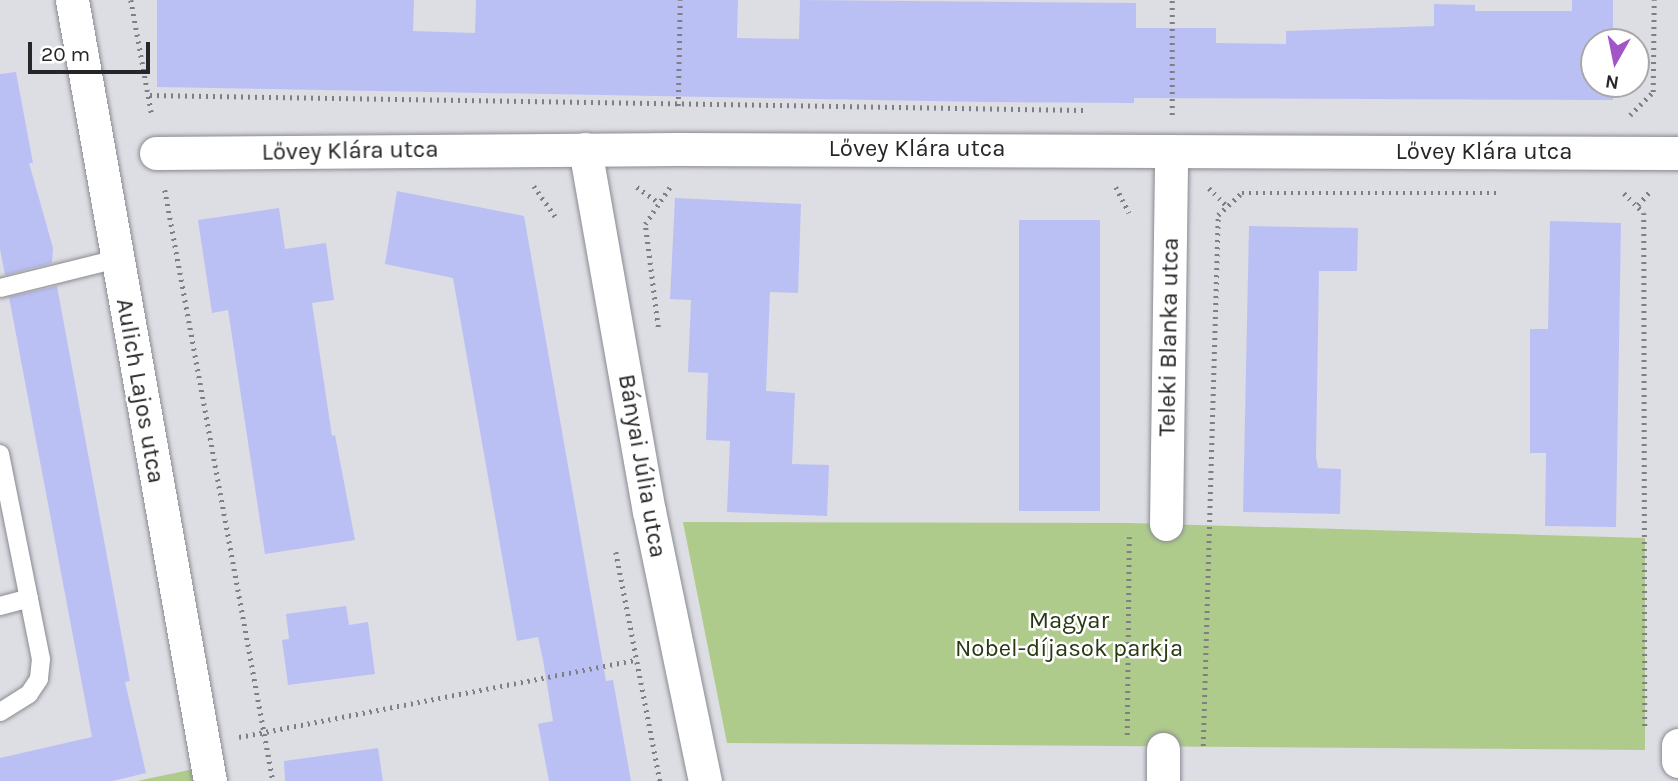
<!DOCTYPE html>
<meta charset="utf-8">
<style>
body{margin:0}
#map{position:relative;width:1678px;height:781px;overflow:hidden;background:#dddde4;font-family:Karla,sans-serif}
div>[style]{position:absolute}
.green>*{inset:0;background:#aecb8b}
.building>*{inset:0;background:#bbc0f4;transform-origin:0 0}
.path>*{height:4.5px;margin-top:-2.25px;transform-origin:0;background:repeating-linear-gradient(90deg,#7e7f83 0 2px,transparent 0 7px)}
.roads{filter:drop-shadow(0 0 2px #8a8b92) drop-shadow(0 0 2px #8a8b92)}
.service>*{height:18px;margin:-9px;padding:0 9px;transform-origin:9px;border-radius:9px;background:#fff}
.minor>*{height:33px;margin:-16.5px;padding:0 16.5px;transform-origin:16.5px;border-radius:16.5px;background:#fff}
span{translate:-50% -50%;white-space:nowrap;text-align:center;line-height:1.15;-webkit-text-stroke:5px #fff;paint-order:stroke}
.street-label{font-size:24px;color:#252628}
.park-label{font-size:24px;color:#293813}
.north{position:absolute;left:1580px;top:28px;width:70px;height:70px;box-sizing:border-box;background:#fff;border:2px solid #a8a8a9;border-radius:50%;rotate:189deg;font-size:19px;font-weight:700;line-height:28px;text-align:center;color:#252628}
.north::after{content:'';display:block;margin:auto;width:24px;height:32px;background:#a155c7;clip-path:polygon(50% 0,100% 100%,50% 72%,0 100%)}
.scale{position:absolute;left:28px;top:42px;width:122px;height:32px;box-sizing:border-box;border:4px solid #252628;border-top:0;padding-left:9px;font-size:21px;line-height:24px;white-space:nowrap;color:#252628;-webkit-text-stroke:5px #fff;paint-order:stroke}
</style>
<div id="map">
<div class="green">
<i style="clip-path:polygon(683px 522px,1129px 523px,1645px 538px,1645px 750px,727px 743px)"></i>
<i style="clip-path:polygon(194px 769px,199px 781px,137px 781px)"></i>
</div>
<div class="building">
<i style="clip-path:polygon(157px 0,414px 0,413px 31px,475px 33px,476px 0,738px 0,737px 38px,799px 39px,800px 0,1136px 3px,1136px 28px,1216px 28px,1216px 43px,1286px 44px,1286px 31px,1434px 26px,1434px 4px,1475px 5px,1475px 11px,1572px 11px,1572px 0,1613px 0,1613px 42px,1594px 42px,1594px 84px,1613px 84px,1613px 100px,1134px 98px,1134px 103px,987px 102px,157px 87px)"></i>
<i style="clip-path:polygon(16px 72px,33px 163px,29px 163px,53px 248px,52px 263px,5px 275px,0 249px,0 74px)"></i>
<i style="clip-path:polygon(397px 191px,524px 216px,606px 681px,613px 680px,631px 781px,549px 781px,538px 724px,553px 721px,543px 660px,538px 637px,517px 641px,453px 278px,385px 264px)"></i>
<i style="clip-path:polygon(675px 198px,801px 204px,798px 293px,770px 292px,766px 391px,795px 393px,792px 464px,829px 465px,827px 516px,727px 512px,730px 441px,706px 440px,708px 373px,688px 372px,691px 300px,670px 299px)"></i>
<i style="clip-path:polygon(279px 208px,285px 249px,326px 243px,334px 300px,312px 303px,332px 436px,335px 435px,355px 540px,265px 554px,228px 310px,212px 313px,198px 220px)"></i>
<i style="left:1019px;top:220px;width:81px;height:291px"></i>
<i style="clip-path:polygon(1550px 221px,1621px 223px,1616px 527px,1545px 526px,1546px 453px,1530px 453px,1530px 329px,1548px 329px)"></i>
<i style="clip-path:polygon(1249px 226px,1358px 228px,1357px 271px,1319px 271px,1316px 457px,1318px 468px,1341px 469px,1340px 514px,1243px 512px)"></i>
<i style="clip-path:polygon(57px 286px,130px 681px,125px 682px,146px 773px,113px 781px,0 781px,0 758px,92px 737px,9px 297px)"></i>
<i style="clip-path:polygon(346px 606px,349px 625px,368px 622px,375px 674px,288px 685px,282px 640px,289px 639px,286px 614px)"></i>
<i style="clip-path:polygon(378px 748px,383px 781px,285px 781px,284px 761px)"></i>
</div>
<div class="path">
<i style="left:131px;top:0;width:118px;rotate:79.7deg"></i>
<i style="left:150px;top:95px;width:934px;rotate:0.92deg"></i>
<i style="left:678px;top:106px;width:106px;rotate:-88.9deg"></i>
<i style="left:1172px;top:115px;width:115px;rotate:-90deg"></i>
<i style="left:1630px;top:115px;width:33px;rotate:-45deg"></i>
<i style="left:1653px;top:92px;width:92px;rotate:-89.4deg"></i>
<i style="left:534px;top:186px;width:37px;rotate:55deg"></i>
<i style="left:637px;top:187px;width:27px;rotate:36deg"></i>
<i style="left:1116px;top:187px;width:29px;rotate:63deg"></i>
<i style="left:1209px;top:188px;width:25px;rotate:45deg"></i>
<i style="left:165px;top:190px;width:601px;rotate:79.64deg"></i>
<i style="left:1624px;top:193px;width:28px;rotate:45deg"></i>
<i style="left:1644px;top:213px;width:515px;rotate:89.89deg"></i>
<i style="left:1638px;top:205px;width:20px;rotate:-49deg"></i>
<i style="left:658px;top:327px;width:104px;rotate:-97.2deg"></i>
<i style="left:645px;top:224px;width:45px;rotate:-56deg"></i>
<i style="left:616px;top:552px;width:233px;rotate:79.1deg"></i>
<i style="left:1127px;top:735px;width:198px;rotate:-89.4deg"></i>
<i style="left:239px;top:737px;width:404px;rotate:-11deg"></i>
<i style="left:1203px;top:746px;width:531px;rotate:-88.38deg"></i>
<i style="left:1218px;top:215px;width:33px;rotate:-43deg"></i>
<i style="left:1242px;top:193px;width:258px"></i>
</div>
<div class="roads">
<div class="service">
<i style="left:0;top:288px;width:121px;rotate:-13.9deg"></i>
<i style="left:0;top:454px;width:209px;rotate:78.7deg"></i>
<i style="left:41px;top:659px;width:20px;rotate:96deg"></i>
<i style="left:39px;top:679px;width:18px;rotate:124deg"></i>
<i style="left:29px;top:694px;width:34px;rotate:148deg"></i>
<i style="left:0;top:606px;width:30px;rotate:-15deg"></i>
</div>
<div class="minor">
<i style="left:72px;top:0;width:793px;rotate:79.98deg"></i>
<i style="left:585px;top:149px;width:368px;rotate:80deg"></i>
<i style="left:649px;top:511px;width:276px;rotate:78.3deg"></i>
<i style="left:156px;top:153px;width:521px;rotate:-0.44deg"></i>
<i style="left:677px;top:149px;width:1001px;rotate:0.23deg"></i>
<i style="left:1166px;top:524px;width:373px;rotate:-89.2deg"></i>
<i style="left:1678px;top:745px;width:16px;rotate:90deg"></i>
<i style="left:1163px;top:781px;width:32px;rotate:-90deg"></i>
</div>
</div>
<div class="street-label">
<span style="left:917px;top:149px">Lővey Klára utca</span>
<span style="left:350px;top:151px;rotate:-1deg">Lővey Klára utca</span>
<span style="left:1484px;top:152px">Lővey Klára utca</span>
<span style="left:1169px;top:337px;rotate:-89deg">Teleki Blanka utca</span>
<span style="left:140px;top:391px;rotate:80deg">Aulich Lajos utca</span>
<span style="left:642px;top:466px;rotate:80deg">Bányai Júlia utca</span>
</div>
<div class="park-label">
<span style="left:1069px;top:635px">Magyar<br>Nobel-díjasok parkja</span>
</div>
<div class="north">N</div>
<div class="scale">20 m</div>
</div>
